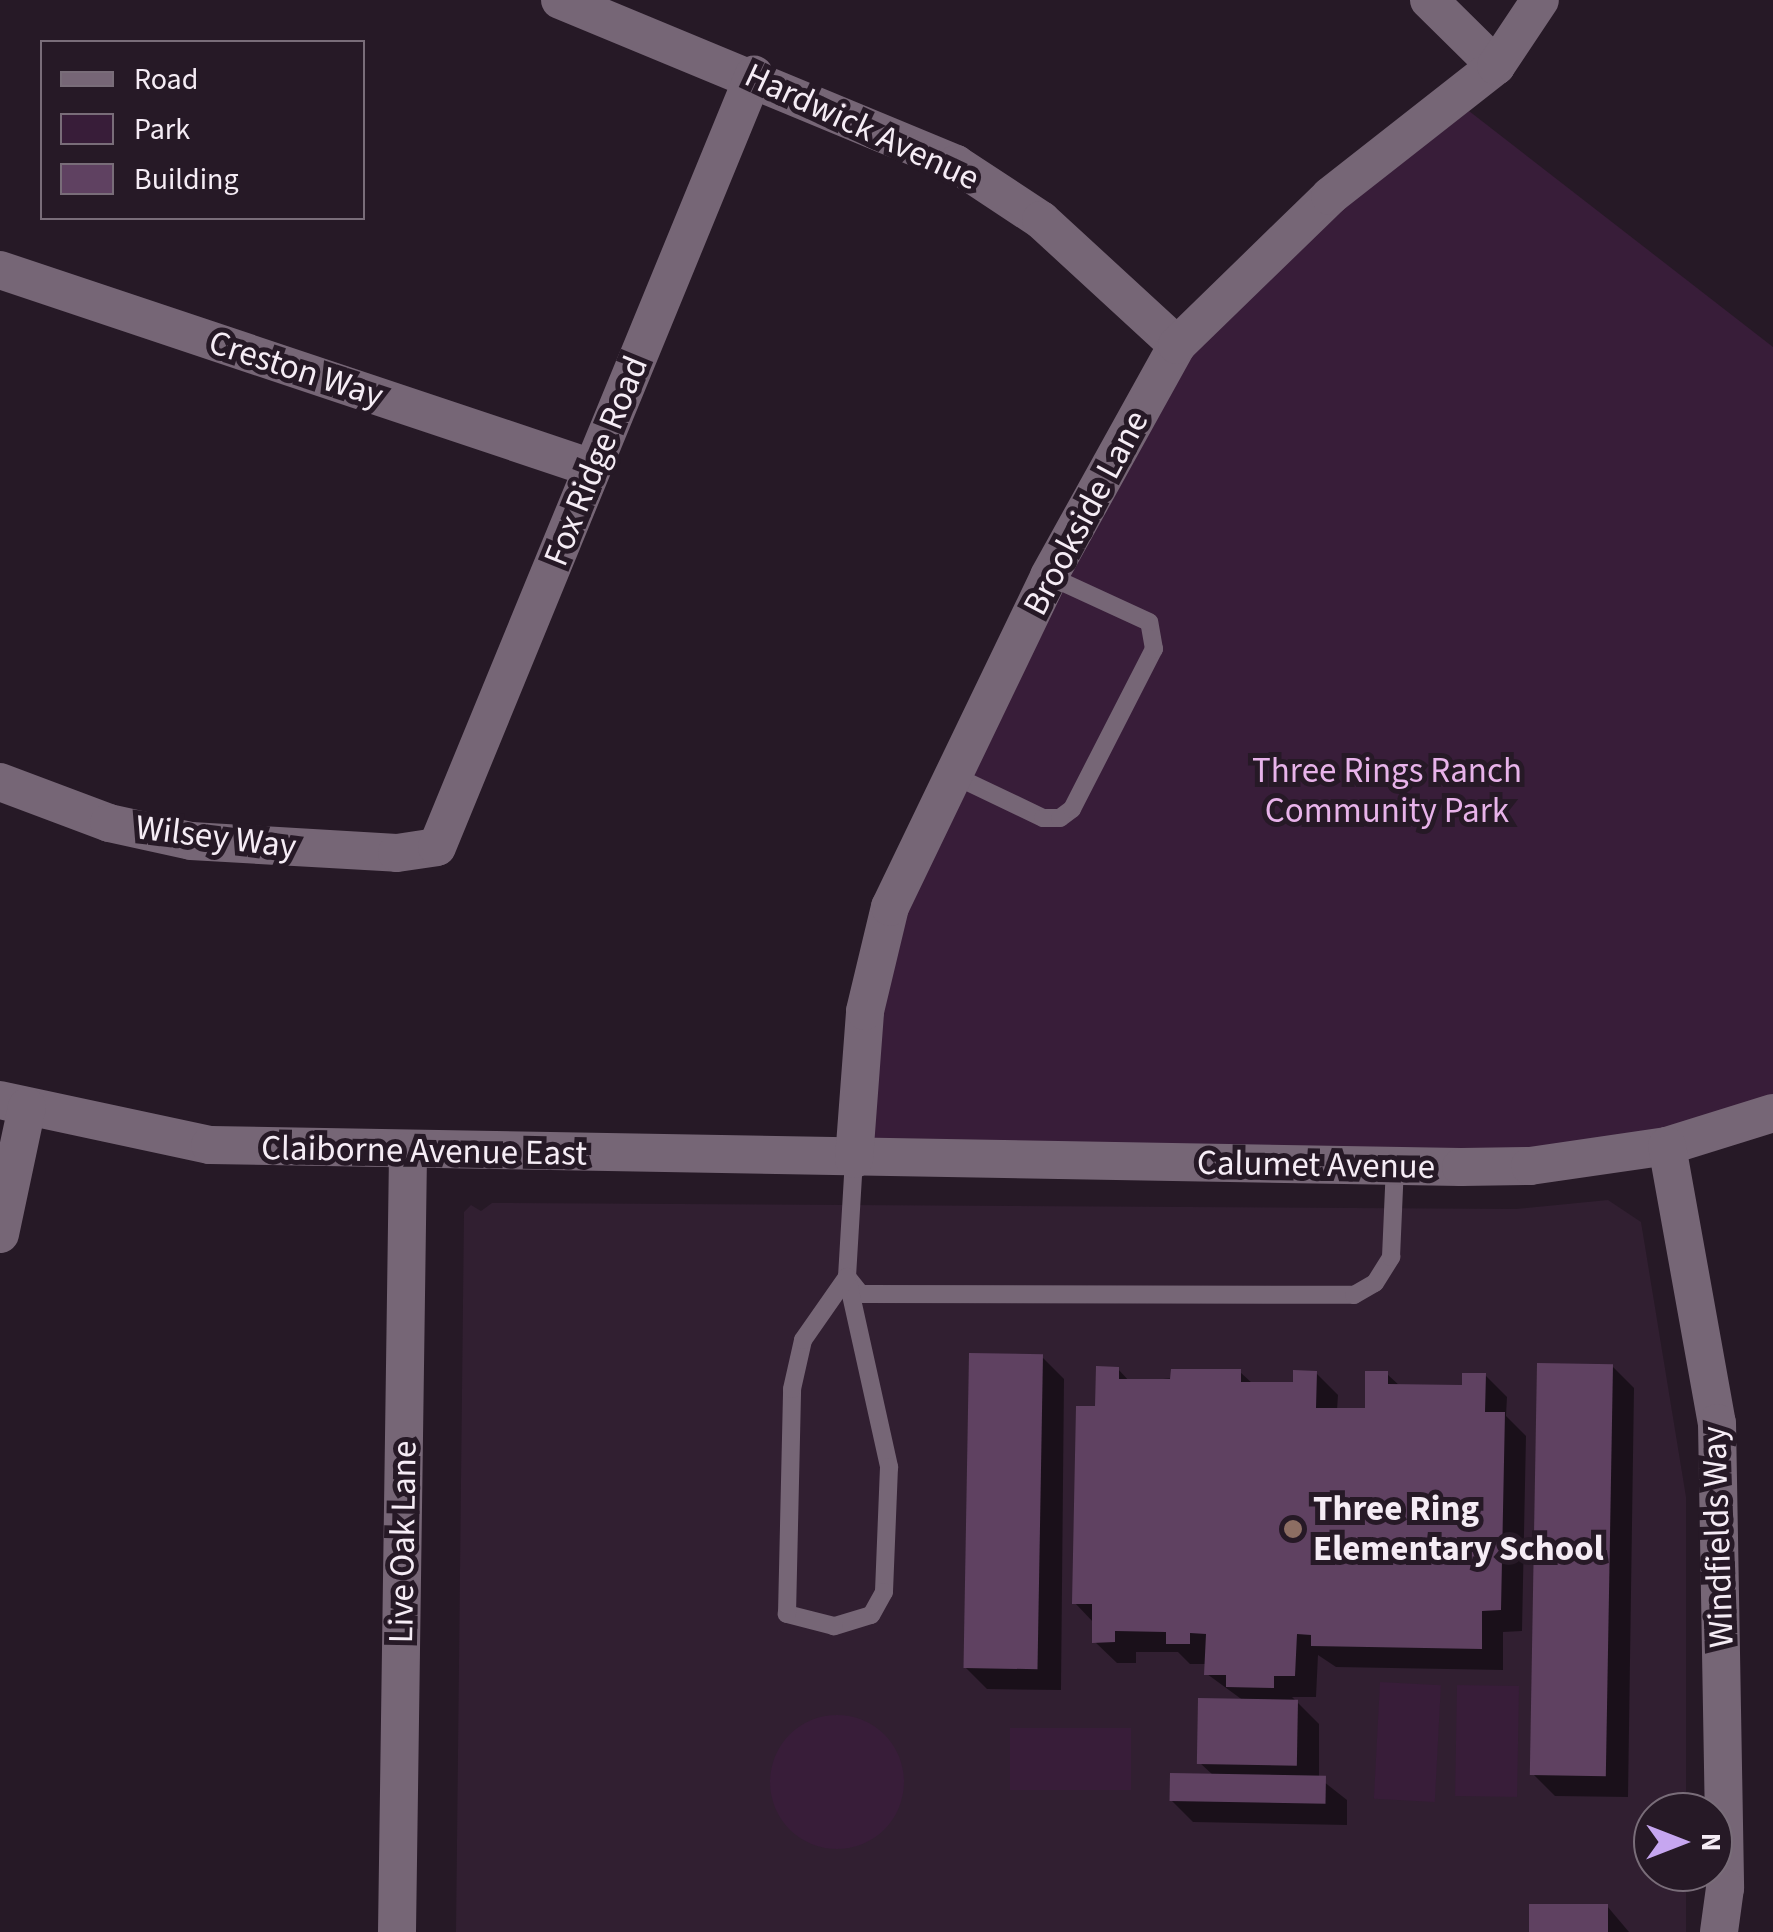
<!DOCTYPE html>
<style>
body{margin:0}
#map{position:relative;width:1773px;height:1932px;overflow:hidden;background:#261926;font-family:"Source Sans 3",sans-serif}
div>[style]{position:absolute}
.built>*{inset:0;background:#311f31}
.green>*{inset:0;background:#381d39;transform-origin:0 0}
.round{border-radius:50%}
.shadow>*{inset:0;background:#0007}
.building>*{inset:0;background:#5f4161;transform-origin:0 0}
.lane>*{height:18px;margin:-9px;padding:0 9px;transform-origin:9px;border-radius:9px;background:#766676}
.street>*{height:38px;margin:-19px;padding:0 19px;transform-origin:19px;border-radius:19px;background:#766676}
.dots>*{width:28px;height:28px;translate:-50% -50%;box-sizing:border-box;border:5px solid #261926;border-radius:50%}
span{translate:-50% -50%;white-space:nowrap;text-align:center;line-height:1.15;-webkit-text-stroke:10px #261926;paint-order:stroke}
.street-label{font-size:35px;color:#f5ecf5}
.park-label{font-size:35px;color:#e8b3ea}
.poi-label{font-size:35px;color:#f5ecf5;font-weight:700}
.left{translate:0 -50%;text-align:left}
.legend{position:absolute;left:40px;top:40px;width:325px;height:180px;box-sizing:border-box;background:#261926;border:2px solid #796d79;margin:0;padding:12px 18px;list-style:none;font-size:30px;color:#f5ecf5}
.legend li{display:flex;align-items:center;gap:20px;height:50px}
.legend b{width:50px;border:2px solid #796d79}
.north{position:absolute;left:1633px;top:1792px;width:100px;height:100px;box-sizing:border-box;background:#261926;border:2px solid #796d79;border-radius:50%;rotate:90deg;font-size:28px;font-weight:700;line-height:40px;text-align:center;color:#f5ecf5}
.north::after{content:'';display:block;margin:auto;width:35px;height:45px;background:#c6a6f0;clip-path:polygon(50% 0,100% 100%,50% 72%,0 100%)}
</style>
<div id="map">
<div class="built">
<i style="clip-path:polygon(1608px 1200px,1641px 1222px,1686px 1497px,1686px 1812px,1653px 1812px,1653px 1872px,1686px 1872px,1686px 1932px,456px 1932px,464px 1212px,471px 1205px,481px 1211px,492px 1203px,1516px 1209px)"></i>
</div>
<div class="green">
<i style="clip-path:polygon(1469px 111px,1773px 347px,1773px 1129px,1667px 1146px,856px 1170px,897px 935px,1013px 671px,1188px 360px,1335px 214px)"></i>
<i style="left:1380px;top:1682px;width:61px;height:117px;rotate:3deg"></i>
<i style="left:1519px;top:1686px;width:111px;height:62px;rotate:91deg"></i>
<i class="round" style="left:770px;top:1715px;width:134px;height:134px"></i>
<i style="left:1010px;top:1728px;width:121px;height:62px"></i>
</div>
<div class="shadow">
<i style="clip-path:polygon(1042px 1357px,1064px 1379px,1061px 1690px,987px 1689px,965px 1667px)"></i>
<i style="clip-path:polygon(1612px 1366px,1634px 1388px,1628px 1797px,1555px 1796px,1533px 1774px)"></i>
<i style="clip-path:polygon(1118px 1369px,1130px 1382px,1240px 1372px,1253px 1384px,1296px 1384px,1316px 1373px,1338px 1395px,1337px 1410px,1367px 1410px,1387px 1374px,1400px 1386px,1465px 1387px,1485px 1375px,1507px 1397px,1506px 1416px,1526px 1436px,1522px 1631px,1503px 1632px,1503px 1670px,1336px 1667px,1318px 1655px,1316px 1697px,1292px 1697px,1319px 1724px,1319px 1778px,1347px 1800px,1347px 1825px,1193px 1822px,1171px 1800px,1214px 1776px,1200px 1763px,1244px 1701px,1207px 1674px,1207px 1664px,1190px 1664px,1178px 1652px,1136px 1652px,1136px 1663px,1117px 1663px,1095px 1642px,1094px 1623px,1075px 1603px,1098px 1408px)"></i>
<i style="clip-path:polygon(1607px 1906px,1629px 1932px,1532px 1932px)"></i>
</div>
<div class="building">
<i style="left:969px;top:1353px;width:74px;height:315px;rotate:1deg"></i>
<i style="left:1537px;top:1363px;width:76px;height:412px;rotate:1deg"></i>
<i style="clip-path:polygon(1096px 1366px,1119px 1367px,1119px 1379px,1170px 1379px,1171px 1369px,1241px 1369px,1241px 1382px,1293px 1382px,1293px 1370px,1317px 1371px,1316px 1408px,1365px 1408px,1365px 1371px,1388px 1371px,1388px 1384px,1462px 1385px,1462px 1373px,1486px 1373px,1485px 1412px,1505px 1412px,1501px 1610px,1482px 1611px,1482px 1649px,1311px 1646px,1311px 1635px,1297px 1634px,1295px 1676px,1274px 1676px,1274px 1688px,1226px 1687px,1226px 1675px,1204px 1675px,1206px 1634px,1190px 1633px,1190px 1644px,1166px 1644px,1166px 1632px,1115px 1631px,1115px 1642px,1092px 1643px,1092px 1604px,1072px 1604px,1076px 1406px,1095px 1406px)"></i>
<i style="left:1198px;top:1698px;width:100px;height:66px;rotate:1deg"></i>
<i style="left:1170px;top:1773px;width:156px;height:28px;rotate:1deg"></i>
<i style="left:1529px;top:1904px;width:79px;height:28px"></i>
</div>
<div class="lane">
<i style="left:953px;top:775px;width:100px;rotate:25.5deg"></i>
<i style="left:1043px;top:818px;width:17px"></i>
<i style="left:1060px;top:818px;width:15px;rotate:-37deg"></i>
<i style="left:1072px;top:809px;width:180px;rotate:-62.9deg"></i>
<i style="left:1154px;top:649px;width:27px;rotate:-100deg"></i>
<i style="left:1149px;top:622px;width:110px;rotate:-155.3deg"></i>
<i style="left:854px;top:1159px;width:118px;rotate:93.4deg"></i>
<i style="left:847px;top:1277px;width:22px;rotate:51deg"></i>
<i style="left:861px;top:1294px;width:493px;rotate:0.1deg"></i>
<i style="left:1354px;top:1295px;width:24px;rotate:-30deg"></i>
<i style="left:1375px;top:1283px;width:31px;rotate:-58deg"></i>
<i style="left:1391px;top:1257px;width:92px;rotate:-87.5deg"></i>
<i style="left:847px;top:1277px;width:195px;rotate:77.5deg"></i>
<i style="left:889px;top:1467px;width:125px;rotate:92.3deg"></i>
<i style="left:884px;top:1592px;width:26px;rotate:119deg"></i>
<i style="left:871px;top:1615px;width:39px;rotate:163deg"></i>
<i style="left:834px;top:1626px;width:49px;rotate:-165.7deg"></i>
<i style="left:787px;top:1614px;width:225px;rotate:-88.7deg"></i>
<i style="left:792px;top:1389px;width:50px;rotate:-77.3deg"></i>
<i style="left:803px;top:1340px;width:77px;rotate:-55.1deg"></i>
</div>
<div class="street">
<i style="left:560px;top:0;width:429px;rotate:22.5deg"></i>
<i style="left:956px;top:164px;width:102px;rotate:33.4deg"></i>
<i style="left:1041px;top:220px;width:185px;rotate:42.6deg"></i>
<i style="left:1429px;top:0;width:94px;rotate:44.6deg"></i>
<i style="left:0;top:270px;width:624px;rotate:18.49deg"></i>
<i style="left:0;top:782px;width:116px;rotate:20.6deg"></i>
<i style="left:109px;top:823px;width:84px;rotate:12.4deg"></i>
<i style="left:191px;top:841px;width:206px;rotate:3.3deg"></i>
<i style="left:397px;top:853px;width:40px;rotate:-8.5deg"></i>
<i style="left:437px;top:847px;width:835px;rotate:-67.68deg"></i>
<i style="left:0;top:1100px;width:215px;rotate:12.1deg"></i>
<i style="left:210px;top:1145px;width:1251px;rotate:1.01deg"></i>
<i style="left:1461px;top:1167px;width:69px;rotate:-0.8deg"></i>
<i style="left:1530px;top:1166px;width:138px;rotate:-8.3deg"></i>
<i style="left:1667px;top:1146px;width:111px;rotate:-17.3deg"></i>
<i style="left:1667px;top:1146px;width:281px;rotate:79.8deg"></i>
<i style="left:1717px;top:1423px;width:465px;rotate:89deg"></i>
<i style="left:1725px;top:1888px;width:44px;rotate:97.8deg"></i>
<i style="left:854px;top:1159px;width:148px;rotate:-85.7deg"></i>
<i style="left:865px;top:1011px;width:107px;rotate:-76.5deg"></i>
<i style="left:890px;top:907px;width:367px;rotate:-64.3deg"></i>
<i style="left:1049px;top:576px;width:264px;rotate:-61deg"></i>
<i style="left:1177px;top:345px;width:214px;rotate:-44.2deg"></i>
<i style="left:1330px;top:196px;width:211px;rotate:-38.1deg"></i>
<i style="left:1496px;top:66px;width:79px;rotate:-56.3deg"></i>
<i style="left:0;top:1234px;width:130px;rotate:-78deg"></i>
<i style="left:397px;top:1932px;width:780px;rotate:-89.19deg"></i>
</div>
<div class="dots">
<i style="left:1293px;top:1529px;background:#8d6e63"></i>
</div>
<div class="street-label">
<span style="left:862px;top:127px;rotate:25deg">Hardwick Avenue</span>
<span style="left:296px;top:369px;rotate:18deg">Creston Way</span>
<span style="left:596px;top:461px;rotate:-68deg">Fox Ridge Road</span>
<span style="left:1086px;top:513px;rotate:-62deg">Brookside Lane</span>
<span style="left:216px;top:837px;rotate:7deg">Wilsey Way</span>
<span style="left:424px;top:1151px;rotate:1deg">Claiborne Avenue East</span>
<span style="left:1316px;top:1165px;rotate:1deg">Calumet Avenue</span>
<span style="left:1718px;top:1537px;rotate:-92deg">Windfields Way</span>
<span style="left:403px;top:1542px;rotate:-89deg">Live Oak Lane</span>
</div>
<div class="park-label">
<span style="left:1387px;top:791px">Three Rings Ranch<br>Community Park</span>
</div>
<div class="poi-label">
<span class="left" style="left:1313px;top:1529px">Three Ring<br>Elementary School</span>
</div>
<ul class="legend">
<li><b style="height:12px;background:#766676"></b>Road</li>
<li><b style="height:28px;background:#381d39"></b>Park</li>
<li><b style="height:28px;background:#5f4161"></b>Building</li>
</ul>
<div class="north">N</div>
</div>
